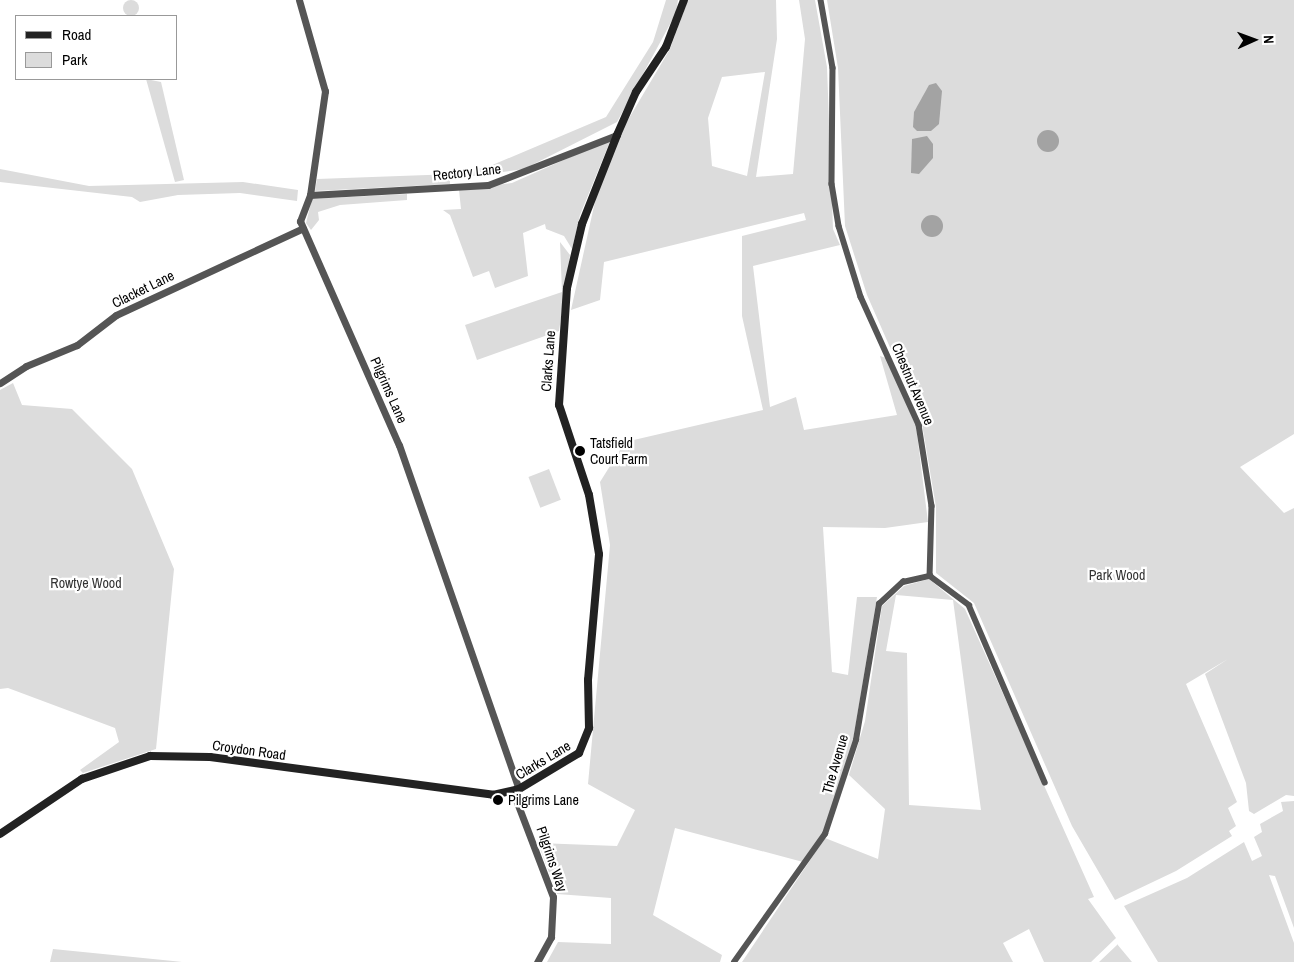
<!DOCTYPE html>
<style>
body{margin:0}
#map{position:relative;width:1294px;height:962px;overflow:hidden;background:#fff;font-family:"Archivo Narrow",sans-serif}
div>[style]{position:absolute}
.green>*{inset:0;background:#dcdcdc;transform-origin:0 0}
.round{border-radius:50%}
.water>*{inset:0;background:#a3a3a3}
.minor>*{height:5.5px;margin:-2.75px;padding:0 2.75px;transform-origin:2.75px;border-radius:2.75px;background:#555}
.tertiary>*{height:7px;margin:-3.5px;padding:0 3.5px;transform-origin:3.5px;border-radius:3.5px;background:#555}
.secondary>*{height:8px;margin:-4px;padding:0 4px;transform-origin:4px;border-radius:4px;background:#222}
.dots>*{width:14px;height:14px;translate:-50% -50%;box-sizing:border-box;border:2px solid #fff;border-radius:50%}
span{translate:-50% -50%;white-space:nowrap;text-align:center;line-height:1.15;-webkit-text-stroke:4.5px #fff;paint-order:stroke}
.street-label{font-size:14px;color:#000}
.poi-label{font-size:14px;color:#000}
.left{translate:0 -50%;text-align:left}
.park-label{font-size:14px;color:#333}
.legend{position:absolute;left:15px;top:15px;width:162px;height:65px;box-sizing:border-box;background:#fff;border:1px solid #999;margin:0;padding:6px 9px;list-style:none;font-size:15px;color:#000}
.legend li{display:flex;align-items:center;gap:10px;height:25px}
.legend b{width:25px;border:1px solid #999}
.north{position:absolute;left:1229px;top:15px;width:50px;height:50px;-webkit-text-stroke:4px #fff;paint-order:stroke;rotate:88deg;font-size:14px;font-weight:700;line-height:20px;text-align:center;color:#000}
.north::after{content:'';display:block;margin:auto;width:18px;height:22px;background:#000;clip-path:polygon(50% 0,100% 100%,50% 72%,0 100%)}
</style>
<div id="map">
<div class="green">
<i style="clip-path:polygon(666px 0,678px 0,676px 13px,617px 122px,524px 169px,450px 179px,450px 184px,315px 191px,317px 179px,455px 174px,490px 166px,606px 117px,653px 42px)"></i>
<i style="clip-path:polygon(evenodd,688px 0,776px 0,777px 39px,756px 177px,793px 174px,805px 39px,799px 0,815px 0,827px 67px,833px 229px,840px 245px,753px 266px,770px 407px,796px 397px,804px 430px,897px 415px,880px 356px,886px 358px,916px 426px,928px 522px,885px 528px,823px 527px,832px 672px,848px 675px,857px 597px,877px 597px,851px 752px,825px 830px,803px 862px,675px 828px,653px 915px,722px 955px,720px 962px,547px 962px,558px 942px,611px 944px,611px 898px,557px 894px,538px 843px,617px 846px,635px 810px,588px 784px,610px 545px,600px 482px,625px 442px,763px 410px,742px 316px,742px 236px,806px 220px,804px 213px,604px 262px,600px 300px,571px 310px,596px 197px,622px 130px,670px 49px,688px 0,765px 72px,747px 176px,712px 166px,708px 118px,722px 77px,765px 72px)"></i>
<i style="clip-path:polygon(827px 0,1294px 0,1294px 434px,1240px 467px,1284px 513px,1294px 508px,1294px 796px,1286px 795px,1254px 814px,1249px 811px,1246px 783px,1205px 674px,1228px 659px,1186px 684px,1237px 802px,1228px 808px,1236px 826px,1229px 831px,1232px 836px,1176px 871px,1115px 900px,1072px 826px,974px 603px,936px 573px,936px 507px,921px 418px,867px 295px,845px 226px,838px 68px)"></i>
<i class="round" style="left:123px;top:0;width:16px;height:16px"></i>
<i style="clip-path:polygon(146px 79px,161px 82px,184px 180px,175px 182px)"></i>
<i style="clip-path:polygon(611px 139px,580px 215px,572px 249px,564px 236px,546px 229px,545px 224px,523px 233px,528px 276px,495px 288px,489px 271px,473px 277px,450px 215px,443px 210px,461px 209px,459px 190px,512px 183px)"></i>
<i style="clip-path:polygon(0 169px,89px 186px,243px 182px,298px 190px,297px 201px,240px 193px,178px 195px,140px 202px,132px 197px,0 182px)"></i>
<i style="clip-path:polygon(407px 194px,407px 200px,340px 205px,318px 212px,319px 220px,311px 230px,306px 223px,312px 199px)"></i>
<i style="clip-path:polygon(560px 242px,570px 255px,559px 331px,477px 360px,465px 325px,562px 292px)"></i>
<i style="clip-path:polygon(13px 383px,22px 405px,72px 409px,132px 469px,174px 569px,156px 749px,83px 773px,80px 770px,119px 742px,115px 728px,8px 688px,0 689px,0 390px)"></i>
<i style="left:549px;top:469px;width:33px;height:22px;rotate:69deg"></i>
<i style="clip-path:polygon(evenodd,929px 579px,965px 609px,1094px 897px,1088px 899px,1116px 938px,1091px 962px,1044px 962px,1029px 929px,1003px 943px,1013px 962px,742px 962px,825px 838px,878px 859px,885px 809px,849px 775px,865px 721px,882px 606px,904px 586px,929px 579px,896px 595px,953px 600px,981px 810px,909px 805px,907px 653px,886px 651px,896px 595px)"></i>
<i style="clip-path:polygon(1294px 801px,1294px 928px,1275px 876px,1269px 875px,1294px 943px,1294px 962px,1158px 962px,1124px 906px,1187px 878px,1244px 842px,1252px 861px,1262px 856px,1254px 837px,1262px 832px,1260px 824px,1283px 811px,1281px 802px)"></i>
<i style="clip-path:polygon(1117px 944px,1132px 962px,1099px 962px,1117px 945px)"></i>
<i style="clip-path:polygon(53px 949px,173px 961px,182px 962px,50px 962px)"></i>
</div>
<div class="water">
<i style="clip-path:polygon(936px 83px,942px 91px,939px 124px,931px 131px,917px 131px,913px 127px,914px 112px,929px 85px)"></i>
<i class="round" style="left:1037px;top:130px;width:22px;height:22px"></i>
<i style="clip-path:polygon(927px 136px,933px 144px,933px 158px,919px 174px,911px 173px,912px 139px)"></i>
<i class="round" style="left:921px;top:215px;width:22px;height:22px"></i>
</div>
<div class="minor">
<i style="left:821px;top:0;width:69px;rotate:80deg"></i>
<i style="left:833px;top:68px;width:116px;rotate:90.5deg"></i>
<i style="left:832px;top:184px;width:43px;rotate:80.5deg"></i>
<i style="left:839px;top:226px;width:74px;rotate:72.8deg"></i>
<i style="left:861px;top:297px;width:141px;rotate:65.6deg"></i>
<i style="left:919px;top:425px;width:82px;rotate:80.9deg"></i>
<i style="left:932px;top:506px;width:70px;rotate:91.6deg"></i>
<i style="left:930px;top:576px;width:49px;rotate:36.6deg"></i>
<i style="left:969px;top:605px;width:193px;rotate:66.8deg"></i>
<i style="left:734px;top:962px;width:157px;rotate:-54.6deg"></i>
<i style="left:825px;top:834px;width:99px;rotate:-71.7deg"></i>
<i style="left:856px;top:740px;width:138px;rotate:-80.4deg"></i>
<i style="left:879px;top:604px;width:33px;rotate:-43deg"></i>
<i style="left:903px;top:582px;width:28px;rotate:-13deg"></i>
</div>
<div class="tertiary">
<i style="left:299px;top:0;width:95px;rotate:74.1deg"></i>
<i style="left:325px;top:91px;width:105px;rotate:98.2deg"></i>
<i style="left:310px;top:195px;width:28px;rotate:111deg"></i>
<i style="left:300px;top:221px;width:245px;rotate:66.2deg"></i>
<i style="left:399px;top:445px;width:364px;rotate:70.8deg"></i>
<i style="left:310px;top:195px;width:178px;rotate:-3.2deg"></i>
<i style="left:488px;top:185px;width:138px;rotate:-21.2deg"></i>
<i style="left:0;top:383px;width:31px;rotate:-33deg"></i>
<i style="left:26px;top:366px;width:55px;rotate:-22.4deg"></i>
<i style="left:77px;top:345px;width:49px;rotate:-37.6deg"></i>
<i style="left:116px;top:315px;width:206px;rotate:-24.9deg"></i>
<i style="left:513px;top:792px;width:112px;rotate:69.1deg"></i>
<i style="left:553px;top:897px;width:40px;rotate:92.9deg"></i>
<i style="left:551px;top:937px;width:29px;rotate:119deg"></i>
</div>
<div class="secondary">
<i style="left:0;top:834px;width:99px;rotate:-33.9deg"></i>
<i style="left:82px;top:779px;width:72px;rotate:-18.7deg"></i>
<i style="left:150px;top:756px;width:60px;rotate:1deg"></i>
<i style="left:210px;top:757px;width:286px;rotate:7.6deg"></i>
<i style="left:493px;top:795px;width:27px;rotate:-13deg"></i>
<i style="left:519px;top:789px;width:70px;rotate:-31deg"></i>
<i style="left:579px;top:753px;width:27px;rotate:-68deg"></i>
<i style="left:589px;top:728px;width:48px;rotate:-91.2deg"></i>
<i style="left:588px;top:680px;width:126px;rotate:-85deg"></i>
<i style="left:599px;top:554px;width:60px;rotate:-99.6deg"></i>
<i style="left:589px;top:495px;width:95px;rotate:-108.4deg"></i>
<i style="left:559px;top:405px;width:117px;rotate:-86.1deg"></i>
<i style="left:567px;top:288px;width:66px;rotate:-76.8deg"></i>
<i style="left:582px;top:224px;width:96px;rotate:-68.5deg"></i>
<i style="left:617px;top:135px;width:47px;rotate:-66.2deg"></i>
<i style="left:636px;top:92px;width:54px;rotate:-56.3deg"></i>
<i style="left:666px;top:47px;width:50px;rotate:-69deg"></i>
</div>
<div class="dots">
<i style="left:580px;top:451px;background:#000"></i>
<i style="left:498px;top:800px;background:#000"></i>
</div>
<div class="street-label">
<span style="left:467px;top:172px;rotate:-6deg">Rectory Lane</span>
<span style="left:143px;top:289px;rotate:-26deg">Clacket Lane</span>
<span style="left:548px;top:361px;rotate:-86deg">Clarks Lane</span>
<span style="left:913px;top:384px;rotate:67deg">Chestnut Avenue</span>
<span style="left:389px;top:390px;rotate:66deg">Pilgrims Lane</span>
<span style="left:249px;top:750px;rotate:8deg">Croydon Road</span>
<span style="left:543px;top:760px;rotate:-31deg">Clarks Lane</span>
<span style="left:835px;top:764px;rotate:-74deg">The Avenue</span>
<span style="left:552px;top:859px;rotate:71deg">Pilgrims Way</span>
</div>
<div class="poi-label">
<span class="left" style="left:590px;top:451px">Tatsfield<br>Court Farm</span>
<span class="left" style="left:508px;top:800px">Pilgrims Lane</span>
</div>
<div class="park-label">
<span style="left:1117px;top:575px">Park Wood</span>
<span style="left:86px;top:583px">Rowtye Wood</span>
</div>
<ul class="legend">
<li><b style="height:6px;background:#222"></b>Road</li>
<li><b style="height:14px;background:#dcdcdc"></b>Park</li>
</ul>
<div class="north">N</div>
</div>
